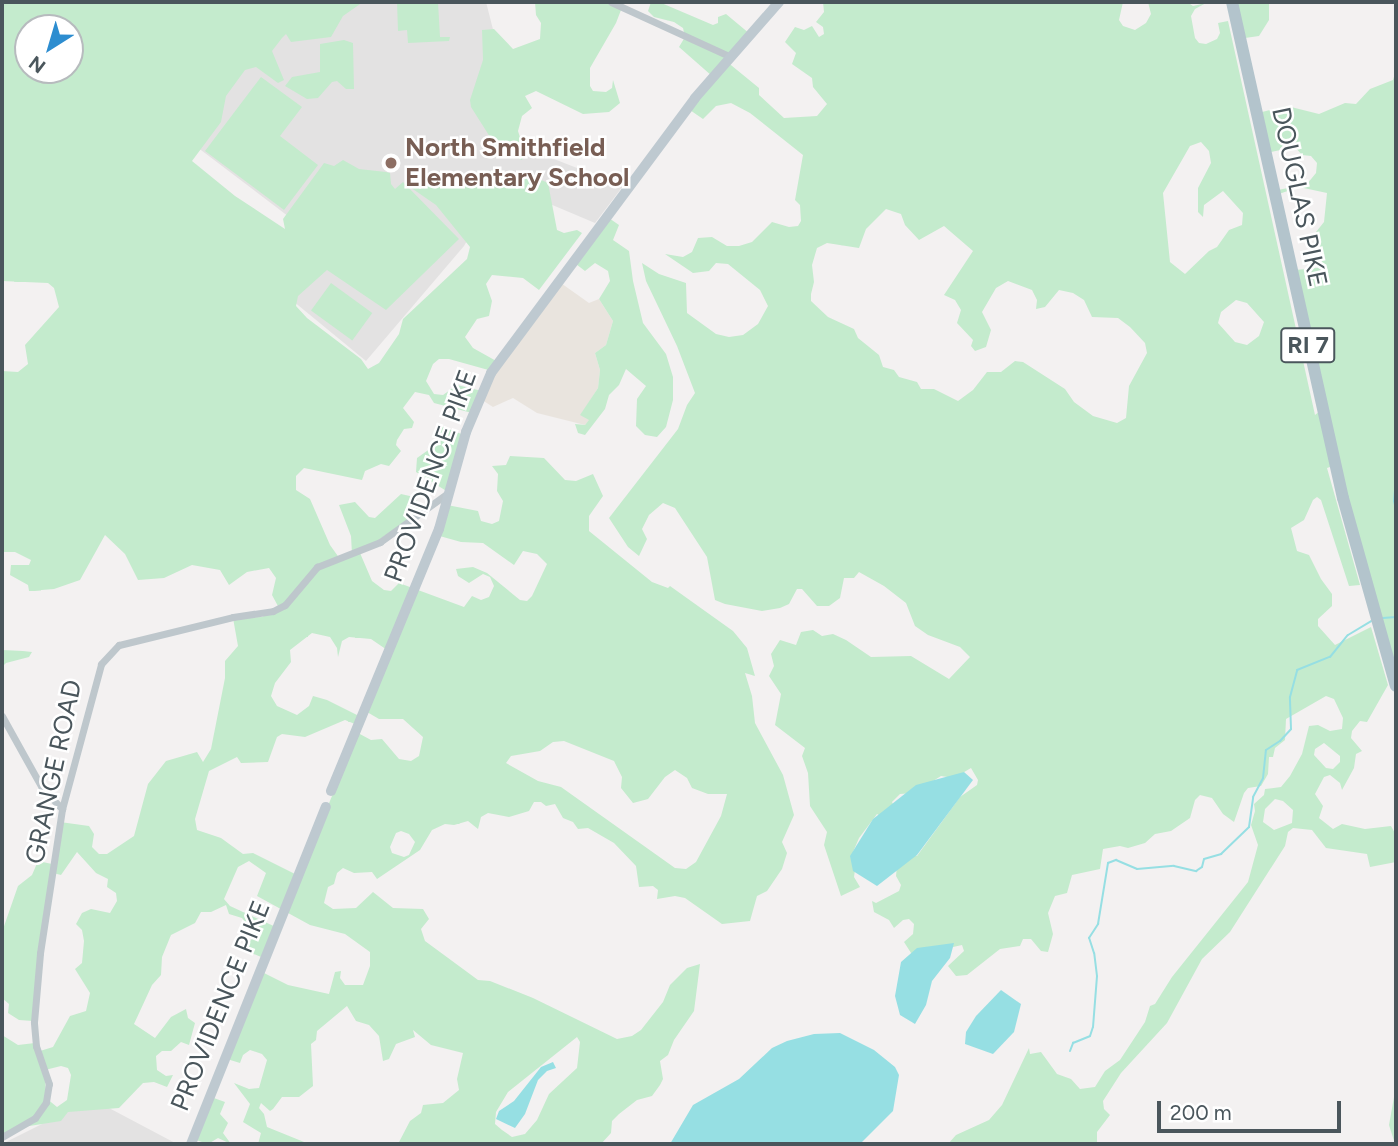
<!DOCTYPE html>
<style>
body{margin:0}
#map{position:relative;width:1398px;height:1146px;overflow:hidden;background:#f3f1f1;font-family:Figtree,sans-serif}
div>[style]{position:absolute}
.commercial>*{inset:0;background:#e9e4de}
.education>*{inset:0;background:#e3e2e2}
.green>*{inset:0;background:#c4ebcd;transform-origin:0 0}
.water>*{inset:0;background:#96dfe3}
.stream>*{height:2px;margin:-1px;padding:0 1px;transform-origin:1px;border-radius:1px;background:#96dfe3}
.minor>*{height:7px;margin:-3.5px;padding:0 3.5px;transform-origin:3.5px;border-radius:3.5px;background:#bec7cc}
.secondary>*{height:10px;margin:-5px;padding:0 5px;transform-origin:5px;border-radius:5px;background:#bec9d0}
.primary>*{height:12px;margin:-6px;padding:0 6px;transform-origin:6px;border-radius:6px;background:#b3c4cc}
.dots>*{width:19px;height:19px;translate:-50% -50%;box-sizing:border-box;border:4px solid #fff;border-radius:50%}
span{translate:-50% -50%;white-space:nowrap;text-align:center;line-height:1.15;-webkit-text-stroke:5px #fff;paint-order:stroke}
.shield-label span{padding:2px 5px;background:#fff;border:2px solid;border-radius:5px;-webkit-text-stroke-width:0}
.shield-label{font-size:24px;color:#4a565c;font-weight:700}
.education-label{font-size:26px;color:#785e54;font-weight:700}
.left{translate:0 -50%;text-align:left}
.street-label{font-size:26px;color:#4a565c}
.frame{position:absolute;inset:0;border:4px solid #4a565c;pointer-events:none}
.north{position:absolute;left:14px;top:14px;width:70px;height:70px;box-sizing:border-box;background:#fff;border:2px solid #b7bbbe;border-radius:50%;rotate:217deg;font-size:19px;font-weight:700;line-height:28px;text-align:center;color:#4a565c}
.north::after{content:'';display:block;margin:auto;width:24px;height:32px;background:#2d8dd0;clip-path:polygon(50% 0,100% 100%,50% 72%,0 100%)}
.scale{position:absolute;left:1157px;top:1101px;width:184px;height:32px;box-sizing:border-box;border:4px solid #4a565c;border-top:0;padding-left:9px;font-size:21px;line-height:24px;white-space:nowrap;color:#4a565c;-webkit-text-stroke:5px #fff;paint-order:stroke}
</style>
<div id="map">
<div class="commercial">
<i style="clip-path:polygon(558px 281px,589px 303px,599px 299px,613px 321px,606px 345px,595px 353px,600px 370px,598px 388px,581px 415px,590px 420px,585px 425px,537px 413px,513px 398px,493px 407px,479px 398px)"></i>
</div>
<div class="education">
<i style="clip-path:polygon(324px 2px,486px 2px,509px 92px,508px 141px,623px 186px,595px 223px,500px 183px,464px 246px,366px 361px,293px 301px,322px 242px,193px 144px,214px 81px)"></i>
<i style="clip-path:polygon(92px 1099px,177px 1144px,2px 1144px)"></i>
</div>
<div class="green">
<i style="clip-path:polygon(evenodd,2px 2px,363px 2px,343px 16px,331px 37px,291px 42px,286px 34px,282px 38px,272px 51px,284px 80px,278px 83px,256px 67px,245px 70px,226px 96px,221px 122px,192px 161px,235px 196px,285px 229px,283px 219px,324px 163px,334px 166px,343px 160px,359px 169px,386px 172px,390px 173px,391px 184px,395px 189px,403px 182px,459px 239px,386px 310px,327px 270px,298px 296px,296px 306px,307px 318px,361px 359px,368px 369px,379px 363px,399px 334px,403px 319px,467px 259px,470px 247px,436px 205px,407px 185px,405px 177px,437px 176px,457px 182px,472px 179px,487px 171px,539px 179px,548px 183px,557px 230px,564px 233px,577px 230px,582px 233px,539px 290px,523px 278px,492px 275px,486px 284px,492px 301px,489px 316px,477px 319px,465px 337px,473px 348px,498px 362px,492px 371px,449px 359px,439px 359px,433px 364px,426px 381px,434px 394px,443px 395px,457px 385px,482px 391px,472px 413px,434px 403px,429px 395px,415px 392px,403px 408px,414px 422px,412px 428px,404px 429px,397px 440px,396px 445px,401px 451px,389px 466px,381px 464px,365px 471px,362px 480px,304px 468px,296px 476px,296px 490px,310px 499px,330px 545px,340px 559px,352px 554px,351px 536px,339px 505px,355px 502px,369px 517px,375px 518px,401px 494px,414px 497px,423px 509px,360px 553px,372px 581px,384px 590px,391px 591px,399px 583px,464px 607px,472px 596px,481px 600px,489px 597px,494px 586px,490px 577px,483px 574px,469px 583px,458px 576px,456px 569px,473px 567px,487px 573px,520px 600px,527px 601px,532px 596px,547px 564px,537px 554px,523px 551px,514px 565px,483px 543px,461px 542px,436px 535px,447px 505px,478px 511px,481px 521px,492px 524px,499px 521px,503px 501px,497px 491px,498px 474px,492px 466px,506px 465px,510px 456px,544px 458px,565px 480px,576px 481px,593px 474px,603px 496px,589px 516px,589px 531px,652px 582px,668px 588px,670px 586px,733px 631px,747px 648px,755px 676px,745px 673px,752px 696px,755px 723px,783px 775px,794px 815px,782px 842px,787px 853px,782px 869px,767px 891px,757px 896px,750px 921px,722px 924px,685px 898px,675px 896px,657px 899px,658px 890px,653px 886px,639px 887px,636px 866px,614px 843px,588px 828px,578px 829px,573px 822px,563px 818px,555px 804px,546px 806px,541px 802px,534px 802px,529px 811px,509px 817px,488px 813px,481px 817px,478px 829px,468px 821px,454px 825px,445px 824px,432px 830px,420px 850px,377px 879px,372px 872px,354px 873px,343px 868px,337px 873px,334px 884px,328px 887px,324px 903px,333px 909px,356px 908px,373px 892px,393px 908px,423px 909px,429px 919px,421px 929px,425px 941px,478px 980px,490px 981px,533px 998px,617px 1039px,632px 1036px,641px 1030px,663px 1002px,670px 985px,687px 968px,700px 964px,694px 1011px,674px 1040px,668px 1055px,660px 1061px,663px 1079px,660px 1085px,652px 1096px,637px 1100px,619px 1114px,612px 1121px,611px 1133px,601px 1144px,398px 1144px,410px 1121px,421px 1113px,423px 1105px,443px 1103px,459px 1090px,457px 1079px,463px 1053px,431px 1045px,413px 1030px,415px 1037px,396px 1044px,389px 1059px,383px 1061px,379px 1036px,369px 1025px,356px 1021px,347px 1006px,317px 1031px,316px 1040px,311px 1044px,313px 1086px,299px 1097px,282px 1097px,273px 1109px,270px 1111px,261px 1103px,259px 1108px,264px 1114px,267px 1127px,309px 1144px,258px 1144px,261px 1133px,243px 1122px,250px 1104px,234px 1083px,249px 1089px,259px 1088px,267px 1060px,262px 1054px,250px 1050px,243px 1055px,240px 1063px,227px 1059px,262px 972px,288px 985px,329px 994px,335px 972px,341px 971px,340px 978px,345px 985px,363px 985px,370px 966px,370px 952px,345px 934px,310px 925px,257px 896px,266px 873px,249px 861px,238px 867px,224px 899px,230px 906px,278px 928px,266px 959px,249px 952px,248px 943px,253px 938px,253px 931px,242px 918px,229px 914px,226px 905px,211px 912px,201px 912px,195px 923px,171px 935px,162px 957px,161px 975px,152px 985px,134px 1024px,155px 1038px,171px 1017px,186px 1009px,188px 1018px,195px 1023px,189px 1045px,181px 1042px,171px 1051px,162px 1051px,156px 1056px,157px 1070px,166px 1076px,173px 1075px,167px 1087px,154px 1082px,143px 1083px,119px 1108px,68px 1112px,61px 1121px,23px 1127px,2px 1138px,2px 1035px,18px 1045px,35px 1043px,40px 1051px,53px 1047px,70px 1016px,86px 1011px,90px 993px,75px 969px,82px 963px,84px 941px,82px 930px,76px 924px,82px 913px,91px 909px,110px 913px,117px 901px,116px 893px,107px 887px,108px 879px,96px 873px,77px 852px,61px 875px,53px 873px,33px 1021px,19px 1020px,8px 1013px,9px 1004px,2px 998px,2px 932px,18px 886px,32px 875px,38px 861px,52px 864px,60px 822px,89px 826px,94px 834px,92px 847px,99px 854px,107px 854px,134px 836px,148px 784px,166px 761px,197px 752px,203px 762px,211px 749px,225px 678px,225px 661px,238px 646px,233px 618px,262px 617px,279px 608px,272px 595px,276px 578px,269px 568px,247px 572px,229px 585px,220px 570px,192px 565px,164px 578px,138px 580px,125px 554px,105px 535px,80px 580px,54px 589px,29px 591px,28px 585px,10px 575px,11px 565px,29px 565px,31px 560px,15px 552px,2px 552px,2px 371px,18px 372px,28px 364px,25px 345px,59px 307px,54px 288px,48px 283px,2px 281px,2px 2px,28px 28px,70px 28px,70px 70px,28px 70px,28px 28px,2px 2px,312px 633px,330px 637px,337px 648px,338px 657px,342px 641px,349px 637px,371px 639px,390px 652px,367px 712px,379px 719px,403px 719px,423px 737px,419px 756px,411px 761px,399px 759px,382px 739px,371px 740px,358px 733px,299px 876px,253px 853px,243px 854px,221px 838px,197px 830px,195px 819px,209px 771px,237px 757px,241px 763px,268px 762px,277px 737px,282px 734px,305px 737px,345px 720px,360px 726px,363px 718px,327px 700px,313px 696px,309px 706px,297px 715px,277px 706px,271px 696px,275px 683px,291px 662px,290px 650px,312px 633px,2px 2px,564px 741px,614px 761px,622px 777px,621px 788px,633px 803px,648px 799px,665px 777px,675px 770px,687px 778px,692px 788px,708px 794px,727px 794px,721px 816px,696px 862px,686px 869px,675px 868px,561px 787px,538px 781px,506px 763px,511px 756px,540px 751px,553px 742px,564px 741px,2px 2px,401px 831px,409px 834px,415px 842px,409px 855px,404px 857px,392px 853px,390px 847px,396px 833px,401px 831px,2px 2px,577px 1037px,580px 1042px,577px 1068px,549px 1094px,537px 1120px,525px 1134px,512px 1137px,502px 1130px,495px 1124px,496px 1112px,508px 1092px,577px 1037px,2px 2px,61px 1066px,68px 1068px,71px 1075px,67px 1100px,57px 1107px,46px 1098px,45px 1070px,61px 1066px)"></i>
<i style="clip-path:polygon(397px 2px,438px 2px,440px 37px,450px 37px,449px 41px,408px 43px,407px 30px,398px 31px)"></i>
<i style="clip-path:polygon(535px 2px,618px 2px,621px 10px,616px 23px,590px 68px,590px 86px,593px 91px,606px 92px,612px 88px,613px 80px,620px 103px,609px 112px,583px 114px,536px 91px,525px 96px,532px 108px,522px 116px,518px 131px,525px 153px,522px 160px,497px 148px,471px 107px,470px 100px,483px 60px,482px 30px,494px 29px,513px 49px,540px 39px,541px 23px,536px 15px)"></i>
<i style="clip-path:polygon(evenodd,651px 2px,659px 2px,713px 25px,718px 23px,718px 17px,726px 14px,750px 34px,726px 61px,759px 88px,759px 95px,784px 118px,817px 116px,827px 104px,813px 87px,812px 78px,792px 64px,796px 53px,785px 42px,795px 27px,804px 30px,812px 26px,819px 37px,824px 34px,823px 27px,816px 22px,824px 12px,823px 2px,1123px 2px,1119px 20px,1123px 26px,1135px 30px,1146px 23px,1151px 14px,1148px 2px,1187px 2px,1193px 6px,1206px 3px,1195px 9px,1191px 16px,1195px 38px,1199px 43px,1206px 44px,1217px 39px,1220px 33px,1218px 23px,1228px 21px,1315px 415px,1320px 411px,1295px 270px,1317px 268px,1323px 260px,1316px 232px,1324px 222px,1327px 193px,1299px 187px,1279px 194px,1278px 190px,1307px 184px,1316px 173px,1317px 163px,1311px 156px,1302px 155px,1295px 147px,1271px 152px,1262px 112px,1287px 106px,1319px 114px,1345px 103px,1356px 104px,1370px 89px,1393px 80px,1396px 70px,1396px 687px,1333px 466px,1327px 468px,1360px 585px,1349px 586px,1321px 500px,1317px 497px,1313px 500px,1304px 520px,1291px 528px,1297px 551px,1309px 555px,1321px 579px,1332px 594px,1332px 606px,1318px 619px,1318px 626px,1335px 645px,1371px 627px,1388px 685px,1367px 722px,1360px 721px,1352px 731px,1351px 738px,1362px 751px,1356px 754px,1354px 768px,1342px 790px,1340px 783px,1330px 775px,1324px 777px,1315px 794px,1323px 806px,1319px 818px,1333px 829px,1342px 824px,1365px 829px,1391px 826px,1396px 835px,1396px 862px,1370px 867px,1367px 854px,1326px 848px,1312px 830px,1293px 828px,1288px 832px,1285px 846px,1230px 932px,1202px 959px,1167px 1023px,1121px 1073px,1103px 1101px,1104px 1109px,1110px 1115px,1097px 1132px,1097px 1144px,948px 1144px,956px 1135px,989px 1120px,1002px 1105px,1029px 1048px,1030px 1054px,1041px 1052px,1057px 1074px,1071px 1079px,1080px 1089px,1095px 1087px,1105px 1071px,1120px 1060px,1145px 1022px,1150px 1006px,1155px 1004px,1172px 977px,1248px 882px,1258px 845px,1251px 825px,1255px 811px,1254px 804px,1264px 795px,1265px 789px,1281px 787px,1290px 776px,1302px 754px,1309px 726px,1318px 725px,1330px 731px,1342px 729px,1343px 718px,1334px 699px,1326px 696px,1286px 719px,1285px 740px,1275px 748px,1273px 757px,1269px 757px,1268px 774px,1261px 786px,1248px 788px,1244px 793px,1234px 822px,1223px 814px,1212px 798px,1200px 795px,1195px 800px,1190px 818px,1171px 831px,1155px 834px,1145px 843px,1128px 848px,1120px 846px,1103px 849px,1100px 869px,1072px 875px,1067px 893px,1055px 896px,1048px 913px,1053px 934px,1048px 952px,1041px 951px,1031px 939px,1023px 939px,1020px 946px,1000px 949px,967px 975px,956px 976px,948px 966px,964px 951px,962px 945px,913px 956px,904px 942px,913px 934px,914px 924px,909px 919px,903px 920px,894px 928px,889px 920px,874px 912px,872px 901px,876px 903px,899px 891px,901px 885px,896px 876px,898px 855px,903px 849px,917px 856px,960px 797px,977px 785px,978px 780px,971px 768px,954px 778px,941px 776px,914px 793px,900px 794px,892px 802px,895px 808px,886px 819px,877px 814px,859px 838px,853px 852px,856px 863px,854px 877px,860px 887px,841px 896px,824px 845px,827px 832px,810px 806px,808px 773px,802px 756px,805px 748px,775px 725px,781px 694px,769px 676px,774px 666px,771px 654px,780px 640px,796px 645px,801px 632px,813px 630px,822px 636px,833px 634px,846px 640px,871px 657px,911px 656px,949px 679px,970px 657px,960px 647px,928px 635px,915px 626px,906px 603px,884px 586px,859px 572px,854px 578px,844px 578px,840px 598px,829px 606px,817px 606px,802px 589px,797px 589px,789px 604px,780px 608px,762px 611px,725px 604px,715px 600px,707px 557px,675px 508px,663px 503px,649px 515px,642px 529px,647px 539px,639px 556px,628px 547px,609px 518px,678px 429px,687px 405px,695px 393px,677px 346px,646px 281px,642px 263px,659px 274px,686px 283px,687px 313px,716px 334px,729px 337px,743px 335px,758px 324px,768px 306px,760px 290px,728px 264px,716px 263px,709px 271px,693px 273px,665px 254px,683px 257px,692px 252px,698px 238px,712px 237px,727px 246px,739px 246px,752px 242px,772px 222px,789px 227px,798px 226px,801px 221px,800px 205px,795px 200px,803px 155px,750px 113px,731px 103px,716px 106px,703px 119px,687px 108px,712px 76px,679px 47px,685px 37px,683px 28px,674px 22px,654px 17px,648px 11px,651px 2px,1201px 142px,1209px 151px,1211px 163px,1198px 188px,1198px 212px,1203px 217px,1204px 205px,1223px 191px,1243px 213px,1242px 225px,1229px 230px,1217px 247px,1209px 251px,1185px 274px,1170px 262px,1163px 193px,1190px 146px,1201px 142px,651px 2px,886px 209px,901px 214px,905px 225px,919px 240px,944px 226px,973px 251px,944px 295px,955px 300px,961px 310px,957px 323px,973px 340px,971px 346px,975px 351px,986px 347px,991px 330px,982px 312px,996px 288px,1008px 281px,1032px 290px,1037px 300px,1036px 309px,1045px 307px,1059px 290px,1073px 293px,1084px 300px,1092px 317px,1118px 318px,1130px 327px,1145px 343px,1147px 353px,1129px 386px,1126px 418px,1117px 423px,1093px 416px,1074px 402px,1065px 389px,1023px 362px,1015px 361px,1001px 372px,987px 372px,973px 390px,958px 401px,934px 389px,921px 389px,917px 382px,899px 377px,894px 370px,883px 367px,879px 355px,858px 338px,854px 329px,828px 317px,811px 301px,811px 294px,814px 282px,812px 265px,817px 248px,827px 243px,859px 248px,866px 229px,886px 209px,651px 2px,1236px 300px,1247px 303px,1264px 322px,1259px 336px,1247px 345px,1235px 342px,1218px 323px,1221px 312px,1236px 300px,651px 2px,1324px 743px,1340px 756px,1340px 762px,1333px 769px,1326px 768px,1314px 755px,1315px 749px,1324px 743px,651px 2px,1275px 799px,1283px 801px,1293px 810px,1292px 823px,1274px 830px,1263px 822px,1265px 809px,1275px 799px)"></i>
<i style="clip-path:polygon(1236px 2px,1269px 2px,1269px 20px,1259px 36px,1245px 38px)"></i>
<i style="clip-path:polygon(344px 40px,353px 43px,354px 89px,346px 89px,337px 81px,332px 82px,318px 98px,307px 99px,285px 86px,292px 77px,320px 72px,320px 44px)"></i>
<i style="clip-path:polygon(261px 77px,302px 107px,280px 136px,318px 165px,284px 210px,205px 151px)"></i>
<i style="clip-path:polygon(606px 216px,619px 225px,613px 240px,629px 251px,633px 281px,643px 323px,666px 354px,673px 377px,673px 400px,666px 427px,657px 437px,645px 435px,636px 426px,637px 399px,646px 386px,626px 369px,619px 385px,609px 395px,605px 409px,585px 435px,578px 433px,575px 424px,585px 425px,589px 420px,580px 415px,598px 388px,600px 370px,595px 353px,606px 345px,613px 321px,599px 299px,610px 281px,608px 271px,595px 263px,585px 271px,572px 261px)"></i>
<i style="left:331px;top:283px;width:51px;height:34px;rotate:36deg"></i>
<i style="clip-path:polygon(438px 425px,464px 435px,448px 492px,416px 472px,417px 458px,441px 441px)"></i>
<i style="clip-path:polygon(2px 650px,23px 651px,32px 652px,29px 657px,6px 663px,2px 667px)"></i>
<i style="clip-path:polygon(1396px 1086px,1396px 1144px,1395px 1144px,1389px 1125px)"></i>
<i style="clip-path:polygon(211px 1097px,225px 1102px,220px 1114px,228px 1123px,223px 1133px,231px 1144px,218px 1138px,208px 1144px,193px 1139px)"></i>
</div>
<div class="water">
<i style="clip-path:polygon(964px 772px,973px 780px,917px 855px,877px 886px,853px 871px,850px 856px,873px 819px,916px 785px)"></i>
<i style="clip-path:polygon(954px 943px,950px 958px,932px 981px,926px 1005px,915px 1024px,900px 1015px,895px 996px,901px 962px,917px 948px)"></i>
<i style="clip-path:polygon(1001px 990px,1021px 1004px,1014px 1032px,993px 1054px,965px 1044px,966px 1032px,976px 1016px)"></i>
<i style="clip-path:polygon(840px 1033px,874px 1050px,895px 1067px,899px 1075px,893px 1111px,860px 1144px,670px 1144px,693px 1105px,739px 1079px,772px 1048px,787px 1041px,814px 1034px)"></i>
<i style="clip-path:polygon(553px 1062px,556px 1068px,547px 1071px,538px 1080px,525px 1114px,515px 1128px,496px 1119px,499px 1111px,514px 1101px,541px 1067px)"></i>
</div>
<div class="stream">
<i style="left:1396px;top:479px;width:22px;rotate:95deg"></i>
<i style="left:1394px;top:501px;width:8px;rotate:76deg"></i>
<i style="left:1383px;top:618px;width:13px;rotate:-4deg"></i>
<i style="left:1070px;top:1051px;width:9px;rotate:-69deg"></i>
<i style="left:1073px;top:1043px;width:18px;rotate:-22deg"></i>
<i style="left:1090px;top:1036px;width:9px;rotate:-72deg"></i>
<i style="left:1093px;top:1027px;width:51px;rotate:-85.5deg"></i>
<i style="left:1097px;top:976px;width:23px;rotate:-97deg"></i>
<i style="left:1094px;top:953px;width:16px;rotate:-108deg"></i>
<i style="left:1089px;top:938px;width:17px;rotate:-57deg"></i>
<i style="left:1098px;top:924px;width:62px;rotate:-80.7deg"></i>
<i style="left:1108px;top:863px;width:9px;rotate:-21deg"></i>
<i style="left:1116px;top:860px;width:23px;rotate:23deg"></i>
<i style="left:1137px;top:869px;width:37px;rotate:-5deg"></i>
<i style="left:1174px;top:866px;width:23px;rotate:13deg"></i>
<i style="left:1196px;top:871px;width:7px;rotate:-34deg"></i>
<i style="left:1202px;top:867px;width:8px;rotate:-76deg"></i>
<i style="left:1204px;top:859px;width:18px;rotate:-16deg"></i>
<i style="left:1221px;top:854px;width:39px;rotate:-44deg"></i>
<i style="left:1249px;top:827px;width:30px;rotate:-82deg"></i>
<i style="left:1253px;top:797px;width:21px;rotate:-62deg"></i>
<i style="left:1263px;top:778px;width:28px;rotate:-84deg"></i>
<i style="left:1266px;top:750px;width:17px;rotate:-33deg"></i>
<i style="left:1280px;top:741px;width:16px;rotate:-47deg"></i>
<i style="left:1291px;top:729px;width:32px;rotate:-92deg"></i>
<i style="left:1290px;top:697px;width:28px;rotate:-75deg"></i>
<i style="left:1297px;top:670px;width:35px;rotate:-22deg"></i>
<i style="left:1330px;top:657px;width:28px;rotate:-51deg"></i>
<i style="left:1348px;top:635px;width:27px;rotate:-31deg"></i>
</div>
<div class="minor">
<i style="left:611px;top:2px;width:130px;rotate:24.6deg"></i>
<i style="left:2px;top:716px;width:82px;rotate:60.9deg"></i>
<i style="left:42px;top:788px;width:29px;rotate:46deg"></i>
<i style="left:2px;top:1137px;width:38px;rotate:-30deg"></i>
<i style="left:35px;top:1118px;width:19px;rotate:-55deg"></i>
<i style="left:46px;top:1102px;width:18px;rotate:-81deg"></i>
<i style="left:49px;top:1084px;width:40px;rotate:-108.9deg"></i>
<i style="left:36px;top:1046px;width:24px;rotate:-95deg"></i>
<i style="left:34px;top:1022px;width:69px;rotate:-85deg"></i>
<i style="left:40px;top:953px;width:146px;rotate:-81.3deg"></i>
<i style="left:62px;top:809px;width:150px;rotate:-74.9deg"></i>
<i style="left:101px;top:664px;width:26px;rotate:-47deg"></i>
<i style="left:119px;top:645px;width:117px;rotate:-13.8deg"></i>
<i style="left:233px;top:617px;width:40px;rotate:-8.5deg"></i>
<i style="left:273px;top:611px;width:13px;rotate:-27deg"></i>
<i style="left:285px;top:605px;width:50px;rotate:-49.9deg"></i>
<i style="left:317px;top:567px;width:68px;rotate:-21.6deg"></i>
<i style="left:380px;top:542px;width:84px;rotate:-35.8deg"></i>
</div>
<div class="secondary">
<i style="left:331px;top:791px;width:283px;rotate:-67.6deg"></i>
<i style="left:439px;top:529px;width:101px;rotate:-74.4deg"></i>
<i style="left:466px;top:432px;width:64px;rotate:-67deg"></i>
<i style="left:491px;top:373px;width:342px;rotate:-53.4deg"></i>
<i style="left:695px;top:98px;width:128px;rotate:-48.8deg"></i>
<i style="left:191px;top:1144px;width:363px;rotate:-68.2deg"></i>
</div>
<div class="primary">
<i style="left:1232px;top:2px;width:508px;rotate:77.39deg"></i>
<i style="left:1343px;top:498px;width:195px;rotate:74.3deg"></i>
</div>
<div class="dots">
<i style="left:391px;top:163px;background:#8d6e63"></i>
</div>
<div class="shield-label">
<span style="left:1308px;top:345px">RI 7</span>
</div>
<div class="education-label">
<span class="left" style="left:405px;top:163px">North Smithfield<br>Elementary School</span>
</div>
<div class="street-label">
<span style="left:1299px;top:197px;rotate:78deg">DOUGLAS PIKE</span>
<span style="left:431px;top:476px;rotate:-70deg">PROVIDENCE PIKE</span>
<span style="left:54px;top:772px;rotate:-78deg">GRANGE ROAD</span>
<span style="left:221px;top:1006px;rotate:-68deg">PROVIDENCE PIKE</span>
</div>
<div class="frame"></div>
<div class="north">N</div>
<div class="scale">200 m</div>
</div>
